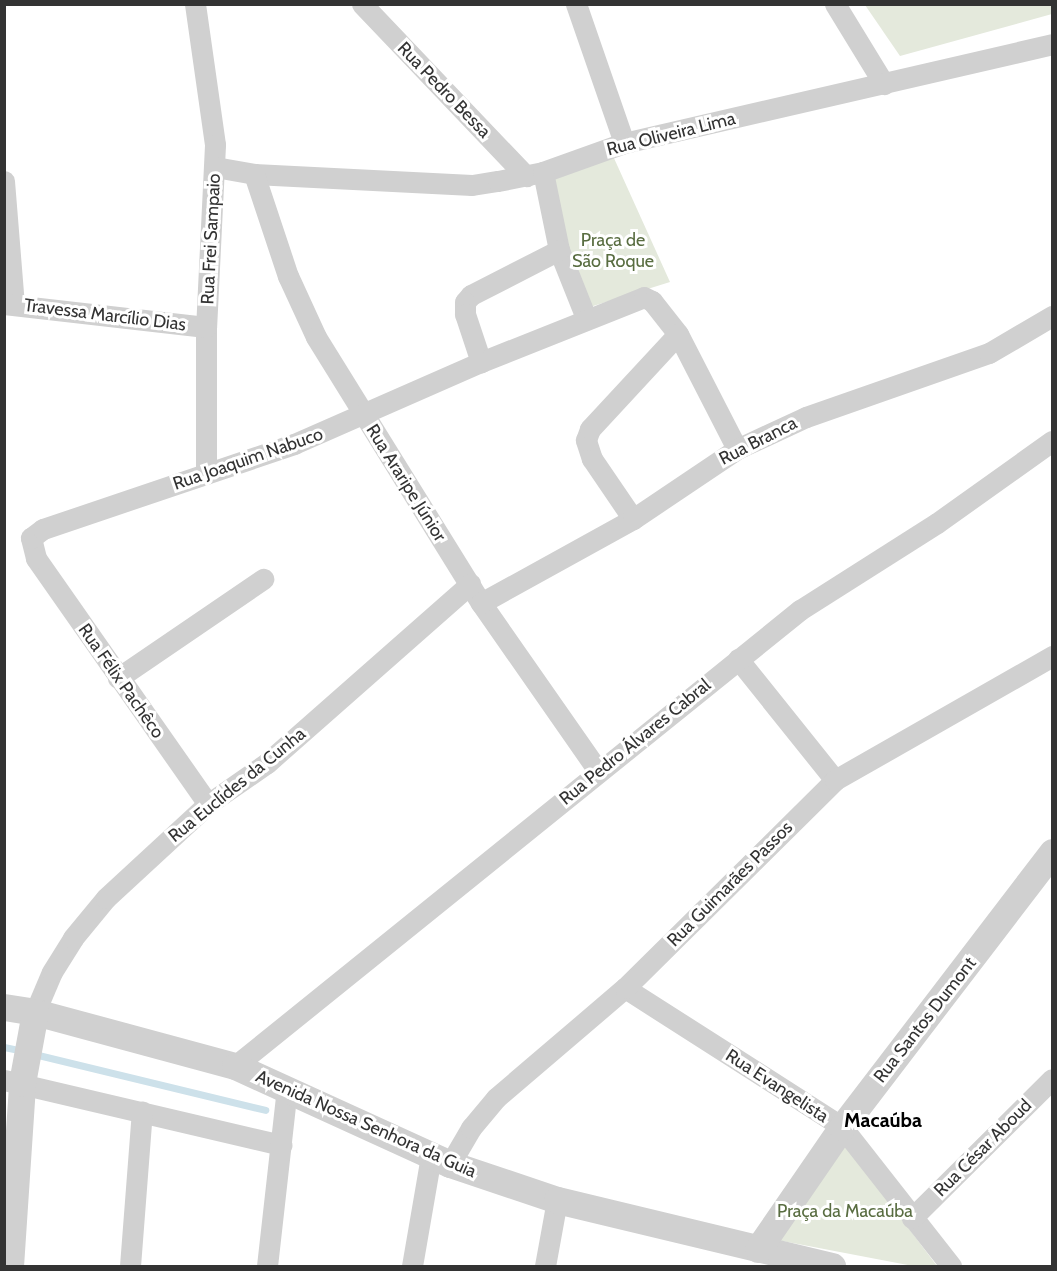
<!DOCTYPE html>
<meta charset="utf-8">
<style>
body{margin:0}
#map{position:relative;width:1057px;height:1271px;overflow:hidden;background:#fff;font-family:Cabin,sans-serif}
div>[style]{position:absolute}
.green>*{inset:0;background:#e4e9dc}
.stream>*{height:7px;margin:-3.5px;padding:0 3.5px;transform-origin:3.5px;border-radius:3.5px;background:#cde1ea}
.minor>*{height:21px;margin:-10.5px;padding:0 10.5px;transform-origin:10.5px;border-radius:10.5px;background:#d0d0d0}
.tertiary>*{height:27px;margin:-13.5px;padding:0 13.5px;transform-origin:13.5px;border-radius:13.5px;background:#d0d0d0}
span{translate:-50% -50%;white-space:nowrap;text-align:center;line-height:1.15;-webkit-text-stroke:6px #fff;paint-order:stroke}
.street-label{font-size:18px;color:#333}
.park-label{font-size:18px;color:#596d41}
.neighbourhood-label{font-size:20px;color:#000;font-weight:700}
.frame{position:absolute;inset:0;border:6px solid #333;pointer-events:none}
</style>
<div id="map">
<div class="green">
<i style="clip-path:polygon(865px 5px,1052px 5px,1052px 14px,900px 56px)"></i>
<i style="clip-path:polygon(613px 156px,670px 282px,590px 307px,568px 248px,553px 179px)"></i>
<i style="clip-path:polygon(843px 1141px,937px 1266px,913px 1266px,777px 1240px)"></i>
</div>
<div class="stream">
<i style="left:4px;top:1047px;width:19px;rotate:12deg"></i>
<i style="left:34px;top:1054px;width:238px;rotate:13.6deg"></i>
</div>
<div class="minor">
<i style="left:195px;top:4px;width:142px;rotate:81.9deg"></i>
<i style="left:215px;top:145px;width:182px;rotate:92.8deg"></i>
<i style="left:206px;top:327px;width:147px;rotate:90deg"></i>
<i style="left:362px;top:4px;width:238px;rotate:46.4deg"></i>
<i style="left:576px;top:4px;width:147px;rotate:70.9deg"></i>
<i style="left:835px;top:4px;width:94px;rotate:58.5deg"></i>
<i style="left:215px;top:167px;width:40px;rotate:10deg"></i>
<i style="left:254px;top:174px;width:218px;rotate:2.9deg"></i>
<i style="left:472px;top:185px;width:26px;rotate:-9deg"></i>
<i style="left:498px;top:181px;width:46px;rotate:-11.3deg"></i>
<i style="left:543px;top:172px;width:86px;rotate:-19.7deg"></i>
<i style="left:624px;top:143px;width:439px;rotate:-13deg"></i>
<i style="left:543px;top:172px;width:80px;rotate:78.4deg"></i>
<i style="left:559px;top:250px;width:73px;rotate:68.3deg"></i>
<i style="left:254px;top:174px;width:108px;rotate:71.6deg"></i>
<i style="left:288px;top:276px;width:67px;rotate:65.3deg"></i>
<i style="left:316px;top:337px;width:313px;rotate:58.2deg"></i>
<i style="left:481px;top:603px;width:205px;rotate:55.1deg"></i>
<i style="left:4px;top:181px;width:123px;rotate:85.4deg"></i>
<i style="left:559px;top:250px;width:99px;rotate:152.9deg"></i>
<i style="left:471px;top:295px;width:9px;rotate:131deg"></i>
<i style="left:465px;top:302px;width:12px;rotate:90deg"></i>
<i style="left:465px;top:314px;width:51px;rotate:71.6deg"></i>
<i style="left:481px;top:362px;width:175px;rotate:-21.7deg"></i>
<i style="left:644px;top:297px;width:9px;rotate:27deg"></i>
<i style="left:652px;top:301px;width:42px;rotate:51.8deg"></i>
<i style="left:678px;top:334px;width:129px;rotate:62.8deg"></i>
<i style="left:4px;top:304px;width:203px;rotate:6.5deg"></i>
<i style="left:633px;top:519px;width:73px;rotate:-124.3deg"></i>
<i style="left:592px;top:459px;width:20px;rotate:-108deg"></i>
<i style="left:586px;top:440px;width:12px;rotate:-70deg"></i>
<i style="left:590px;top:429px;width:129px;rotate:-47.2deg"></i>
<i style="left:481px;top:603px;width:174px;rotate:-28.9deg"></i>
<i style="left:633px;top:519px;width:125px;rotate:-33.9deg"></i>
<i style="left:737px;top:449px;width:76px;rotate:-24.9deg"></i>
<i style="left:806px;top:417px;width:194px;rotate:-19.3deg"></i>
<i style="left:989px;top:353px;width:73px;rotate:-30.4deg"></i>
<i style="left:738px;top:659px;width:155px;rotate:51.3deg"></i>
<i style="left:118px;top:678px;width:176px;rotate:-34.3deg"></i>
<i style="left:208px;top:804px;width:300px;rotate:-125deg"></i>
<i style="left:36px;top:558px;width:21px;rotate:-104deg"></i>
<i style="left:31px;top:538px;width:15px;rotate:-37deg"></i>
<i style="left:43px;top:529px;width:265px;rotate:-18.7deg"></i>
<i style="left:294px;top:444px;width:204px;rotate:-23.7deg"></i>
<i style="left:625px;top:988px;width:258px;rotate:32.6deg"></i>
<i style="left:842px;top:1127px;width:177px;rotate:51.9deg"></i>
<i style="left:35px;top:1012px;width:43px;rotate:-67deg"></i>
<i style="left:52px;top:972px;width:40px;rotate:-58deg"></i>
<i style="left:73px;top:938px;width:52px;rotate:-50.5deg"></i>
<i style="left:106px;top:898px;width:139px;rotate:-42.7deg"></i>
<i style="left:208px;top:804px;width:72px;rotate:-34.8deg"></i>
<i style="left:267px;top:763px;width:271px;rotate:-41.4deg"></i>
<i style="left:235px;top:1066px;width:726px;rotate:-38.91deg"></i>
<i style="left:800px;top:610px;width:162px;rotate:-32.4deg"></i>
<i style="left:937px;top:523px;width:141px;rotate:-35.5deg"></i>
<i style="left:4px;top:1080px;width:285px;rotate:13.2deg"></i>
<i style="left:450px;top:1164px;width:42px;rotate:-59.7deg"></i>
<i style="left:471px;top:1128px;width:39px;rotate:-50deg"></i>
<i style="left:496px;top:1098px;width:170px;rotate:-40.5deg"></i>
<i style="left:625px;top:988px;width:296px;rotate:-44.7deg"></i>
<i style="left:835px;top:780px;width:250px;rotate:-29.7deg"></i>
<i style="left:912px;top:1218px;width:197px;rotate:-44.8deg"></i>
<i style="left:130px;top:1266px;width:155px;rotate:-85.6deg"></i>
<i style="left:267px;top:1266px;width:179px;rotate:-83.6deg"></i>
<i style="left:412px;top:1266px;width:112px;rotate:-80.2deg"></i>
<i style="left:545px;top:1266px;width:67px;rotate:-79.7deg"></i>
</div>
<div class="tertiary">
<i style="left:4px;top:1007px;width:31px;rotate:9deg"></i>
<i style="left:35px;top:1012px;width:207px;rotate:15.1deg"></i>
<i style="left:235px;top:1066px;width:236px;rotate:24.5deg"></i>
<i style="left:450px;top:1164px;width:113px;rotate:18.6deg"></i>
<i style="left:557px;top:1200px;width:283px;rotate:13.5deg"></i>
<i style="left:758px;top:1249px;width:148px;rotate:-55.5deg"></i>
<i style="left:842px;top:1127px;width:346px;rotate:-52.6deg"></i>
<i style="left:10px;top:1266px;width:183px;rotate:-86.2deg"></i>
<i style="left:22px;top:1083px;width:72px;rotate:-79.6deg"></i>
</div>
<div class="street-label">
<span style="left:444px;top:90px;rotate:46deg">Rua Pedro Bessa</span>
<span style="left:671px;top:134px;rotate:-14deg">Rua Oliveira Lima</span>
<span style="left:211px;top:239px;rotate:-87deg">Rua Frei Sampaio</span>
<span style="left:105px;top:315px;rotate:7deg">Travessa Marcílio Dias</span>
<span style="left:758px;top:441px;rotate:-27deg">Rua Branca</span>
<span style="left:248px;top:459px;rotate:-19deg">Rua Joaquim Nabuco</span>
<span style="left:406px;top:483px;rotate:58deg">Rua Araripe Júnior</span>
<span style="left:121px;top:681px;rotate:55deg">Rua Félix Pachêco</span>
<span style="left:635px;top:742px;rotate:-39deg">Rua Pedro Álvares Cabral</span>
<span style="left:237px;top:785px;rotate:-39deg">Rua Euclídes da Cunha</span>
<span style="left:730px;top:884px;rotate:-45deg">Rua Guimarães Passos</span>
<span style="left:925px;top:1020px;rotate:-52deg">Rua Santos Dumont</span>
<span style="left:777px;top:1086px;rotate:33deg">Rua Evangelista</span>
<span style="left:366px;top:1124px;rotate:24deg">Avenida Nossa Senhora da Guia</span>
<span style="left:983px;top:1148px;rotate:-45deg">Rua César Aboud</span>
</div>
<div class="park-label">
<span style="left:613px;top:251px">Praça de<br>São Roque</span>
<span style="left:845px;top:1211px">Praça da Macaúba</span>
</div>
<div class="neighbourhood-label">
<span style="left:883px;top:1120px">Macaúba</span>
</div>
<div class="frame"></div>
</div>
